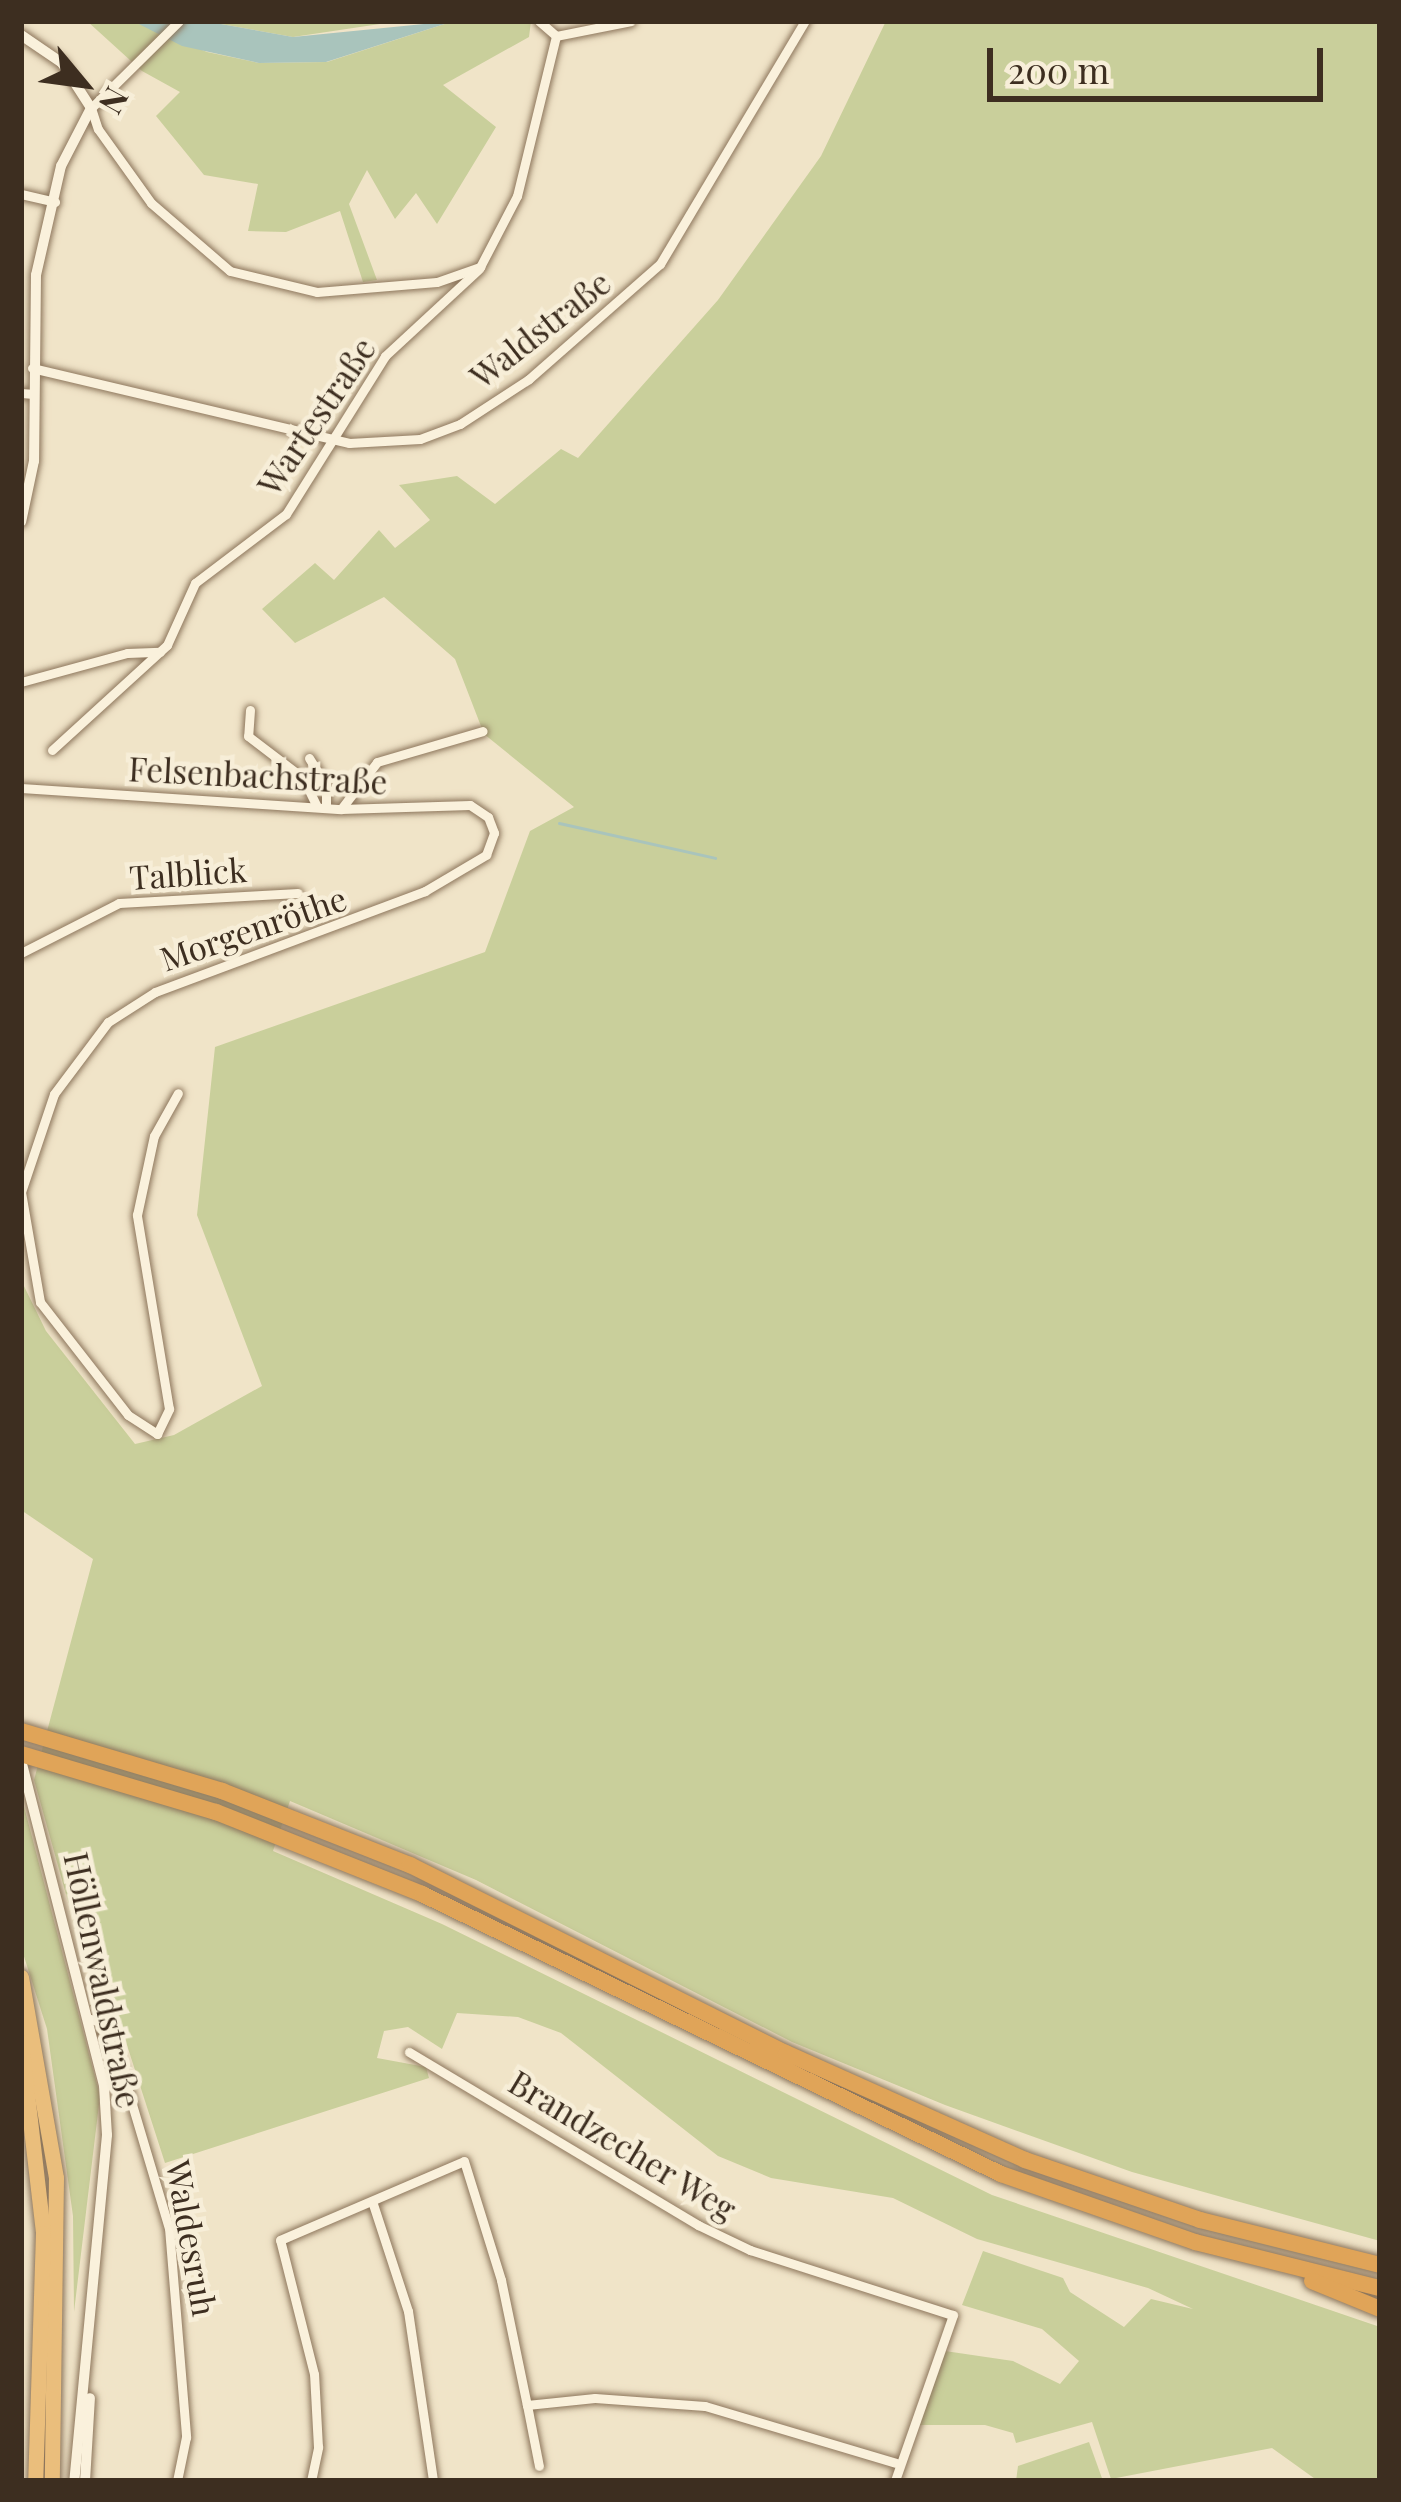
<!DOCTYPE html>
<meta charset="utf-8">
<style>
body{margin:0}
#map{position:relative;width:1401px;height:2502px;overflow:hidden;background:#f0e4c8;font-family:"Playfair Display",serif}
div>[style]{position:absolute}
.green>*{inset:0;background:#c9cf9b}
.water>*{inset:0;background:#a9c4bc}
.stream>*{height:3px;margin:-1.5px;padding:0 1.5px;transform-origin:1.5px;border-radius:1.5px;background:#a9c4bc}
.roads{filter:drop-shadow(0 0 3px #8d765c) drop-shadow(0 0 3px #8d765c)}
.minor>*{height:9px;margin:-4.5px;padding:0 4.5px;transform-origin:4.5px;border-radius:4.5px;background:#faf1dc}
.tertiary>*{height:10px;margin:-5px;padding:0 5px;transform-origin:5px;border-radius:5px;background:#faf1dc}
.trunk>*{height:15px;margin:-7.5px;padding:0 7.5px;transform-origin:7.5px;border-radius:7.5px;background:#eabe7c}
.motorway>*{height:16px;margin:-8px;padding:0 8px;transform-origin:8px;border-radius:8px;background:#e0a458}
span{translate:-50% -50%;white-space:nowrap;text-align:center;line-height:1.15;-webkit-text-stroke:9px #f7eed8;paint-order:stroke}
.street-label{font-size:33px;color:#3d2e20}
.frame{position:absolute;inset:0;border:24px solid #3d2e20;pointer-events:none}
.north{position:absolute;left:24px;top:24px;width:120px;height:120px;-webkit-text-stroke:9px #f7eed8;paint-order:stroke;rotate:119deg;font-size:33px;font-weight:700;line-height:48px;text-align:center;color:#3d2e20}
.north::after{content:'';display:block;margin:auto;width:42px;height:54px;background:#3d2e20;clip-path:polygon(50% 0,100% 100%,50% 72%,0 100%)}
.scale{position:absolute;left:987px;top:48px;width:336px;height:54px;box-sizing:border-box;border:6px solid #3d2e20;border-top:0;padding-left:15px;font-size:36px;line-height:42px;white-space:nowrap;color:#3d2e20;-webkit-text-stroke:9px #f7eed8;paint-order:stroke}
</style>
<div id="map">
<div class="green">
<i style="clip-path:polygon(87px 21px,133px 21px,207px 52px,259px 63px,327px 62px,454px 21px,531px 21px,529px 37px,443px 85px,496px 127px,437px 224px,416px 193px,395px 219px,367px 170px,349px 204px,377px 280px,363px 282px,340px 211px,286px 232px,248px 231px,258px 184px,204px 175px,156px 116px,180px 92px,142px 71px)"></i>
<i style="clip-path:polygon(204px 21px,400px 21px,293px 37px)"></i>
<i style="clip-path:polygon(886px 21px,1380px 21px,1380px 2241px,1132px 2172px,945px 2105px,792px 2042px,476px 1880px,290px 1801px,273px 1851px,442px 1924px,992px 2195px,1380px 2327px,1380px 2481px,1318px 2481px,1272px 2448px,1111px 2479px,1092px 2422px,1016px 2443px,1013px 2433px,985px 2425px,916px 2425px,945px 2351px,1013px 2361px,1060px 2384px,1079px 2361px,1042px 2329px,962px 2305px,983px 2251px,1063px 2278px,1070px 2292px,1124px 2327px,1151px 2299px,1193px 2309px,1148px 2288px,977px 2239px,893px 2198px,771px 2178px,718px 2156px,561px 2033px,518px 2017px,457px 2013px,442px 2049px,408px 2027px,384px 2031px,377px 2058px,426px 2067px,429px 2078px,165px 2163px,115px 2008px,90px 1980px,34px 1780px,93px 1559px,21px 1510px,21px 1280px,46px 1331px,135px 1444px,174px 1435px,262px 1386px,197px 1215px,215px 1047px,485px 952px,530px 831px,574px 807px,484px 734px,455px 659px,384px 597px,295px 643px,262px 609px,315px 563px,334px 580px,379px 530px,395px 548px,430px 520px,399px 485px,457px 476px,495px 504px,561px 449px,578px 458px,718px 300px,821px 156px)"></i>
<i style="clip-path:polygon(21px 1795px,100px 2096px,74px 2312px,73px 2216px,47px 2029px,21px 1947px)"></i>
<i style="clip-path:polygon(1089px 2442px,1103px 2481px,1016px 2481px,1018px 2466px)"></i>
</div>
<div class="water">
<i style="clip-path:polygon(133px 21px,204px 21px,293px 37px,454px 21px,326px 62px,259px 63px,182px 46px)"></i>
</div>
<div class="stream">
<i style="left:559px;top:823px;width:160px;rotate:12.6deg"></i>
</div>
<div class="roads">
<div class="minor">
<i style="left:179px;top:21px;width:124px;rotate:135.3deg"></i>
<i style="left:91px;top:108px;width:22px;rotate:72deg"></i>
<i style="left:98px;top:129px;width:91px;rotate:54.4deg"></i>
<i style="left:151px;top:203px;width:104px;rotate:40.7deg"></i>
<i style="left:230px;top:271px;width:89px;rotate:13.6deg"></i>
<i style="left:317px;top:292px;width:120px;rotate:-4.8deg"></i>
<i style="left:437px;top:282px;width:46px;rotate:-19.2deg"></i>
<i style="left:480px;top:267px;width:80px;rotate:-62.5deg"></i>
<i style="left:517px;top:196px;width:165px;rotate:-76.3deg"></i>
<i style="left:539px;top:21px;width:23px;rotate:41deg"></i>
<i style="left:556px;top:36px;width:76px;rotate:-11.3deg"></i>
<i style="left:21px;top:194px;width:35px;rotate:13deg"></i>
<i style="left:32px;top:368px;width:326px;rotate:13.3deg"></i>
<i style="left:349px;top:443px;width:71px;rotate:-3.2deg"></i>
<i style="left:420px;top:439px;width:43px;rotate:-20.6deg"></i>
<i style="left:460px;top:424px;width:82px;rotate:-33.1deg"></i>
<i style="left:529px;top:379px;width:174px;rotate:-41.3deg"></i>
<i style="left:660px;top:264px;width:283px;rotate:-59.2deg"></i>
<i style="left:21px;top:393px;width:13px;rotate:4deg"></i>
<i style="left:21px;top:682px;width:110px;rotate:-15.3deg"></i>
<i style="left:127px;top:653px;width:33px;rotate:-2deg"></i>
<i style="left:250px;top:710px;width:26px;rotate:94deg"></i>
<i style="left:248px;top:736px;width:69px;rotate:37.4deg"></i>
<i style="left:303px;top:778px;width:32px;rotate:64deg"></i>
<i style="left:52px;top:750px;width:156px;rotate:-42.4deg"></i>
<i style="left:167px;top:645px;width:68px;rotate:-65.7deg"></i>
<i style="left:195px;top:583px;width:114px;rotate:-37.2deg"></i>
<i style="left:286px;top:514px;width:186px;rotate:-57.9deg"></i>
<i style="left:385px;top:356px;width:128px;rotate:-42.8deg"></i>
<i style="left:309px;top:758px;width:32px;rotate:58deg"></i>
<i style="left:326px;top:785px;width:22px;rotate:90deg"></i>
<i style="left:21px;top:788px;width:321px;rotate:3.8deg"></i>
<i style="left:341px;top:809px;width:129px;rotate:-1.8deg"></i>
<i style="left:470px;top:805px;width:22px;rotate:34deg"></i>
<i style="left:488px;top:817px;width:17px;rotate:69deg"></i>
<i style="left:494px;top:833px;width:23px;rotate:110deg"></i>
<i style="left:486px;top:855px;width:71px;rotate:149.5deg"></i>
<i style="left:425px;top:891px;width:288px;rotate:159.5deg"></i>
<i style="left:155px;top:992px;width:56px;rotate:147.4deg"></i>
<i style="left:108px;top:1022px;width:90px;rotate:126.9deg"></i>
<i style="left:54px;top:1094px;width:103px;rotate:108.6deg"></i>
<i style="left:21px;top:1192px;width:112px;rotate:80.2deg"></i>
<i style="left:40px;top:1302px;width:143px;rotate:52.1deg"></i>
<i style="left:128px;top:1415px;width:35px;rotate:33deg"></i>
<i style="left:157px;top:1434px;width:28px;rotate:-64deg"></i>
<i style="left:169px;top:1409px;width:197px;rotate:-99.4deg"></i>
<i style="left:137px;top:1215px;width:81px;rotate:-77.9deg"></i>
<i style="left:154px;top:1136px;width:49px;rotate:-60.8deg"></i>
<i style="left:341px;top:809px;width:59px;rotate:-52.5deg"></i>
<i style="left:377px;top:762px;width:110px;rotate:-16.3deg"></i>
<i style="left:21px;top:953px;width:110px;rotate:-27deg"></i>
<i style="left:119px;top:903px;width:179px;rotate:-3.2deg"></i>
<i style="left:90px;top:2019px;width:9px;rotate:13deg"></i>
<i style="left:99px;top:2021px;width:48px;rotate:64deg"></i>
<i style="left:120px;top:2064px;width:171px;rotate:73.4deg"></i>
<i style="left:169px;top:2228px;width:210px;rotate:85.3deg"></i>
<i style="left:186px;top:2437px;width:45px;rotate:101.6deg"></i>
<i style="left:409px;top:2052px;width:337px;rotate:30.9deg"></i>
<i style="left:698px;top:2225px;width:58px;rotate:25.7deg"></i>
<i style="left:750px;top:2250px;width:213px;rotate:17.8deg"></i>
<i style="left:953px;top:2315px;width:176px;rotate:109.3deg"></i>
<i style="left:372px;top:2201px;width:116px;rotate:71.9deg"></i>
<i style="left:408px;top:2311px;width:172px;rotate:81.6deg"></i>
<i style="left:527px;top:2405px;width:62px;rotate:78.9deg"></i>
<i style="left:311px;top:2481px;width:35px;rotate:-78deg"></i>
<i style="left:318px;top:2447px;width:73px;rotate:-93.1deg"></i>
<i style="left:314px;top:2374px;width:138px;rotate:-104.2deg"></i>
<i style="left:280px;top:2240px;width:200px;rotate:-23.2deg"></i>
<i style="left:464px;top:2161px;width:125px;rotate:72.7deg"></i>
<i style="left:501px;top:2280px;width:128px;rotate:78.3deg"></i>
<i style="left:527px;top:2405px;width:68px;rotate:-5.9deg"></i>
<i style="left:595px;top:2398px;width:110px;rotate:4.2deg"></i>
<i style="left:705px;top:2406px;width:199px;rotate:16.6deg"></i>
</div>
<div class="tertiary">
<i style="left:21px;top:35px;width:50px;rotate:34.3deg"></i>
<i style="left:62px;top:63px;width:54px;rotate:57.2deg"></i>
<i style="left:91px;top:108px;width:65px;rotate:117.3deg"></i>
<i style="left:61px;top:166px;width:112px;rotate:102.9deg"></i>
<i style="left:36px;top:275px;width:186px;rotate:90.6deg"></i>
<i style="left:34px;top:461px;width:62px;rotate:102deg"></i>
<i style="left:21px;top:1760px;width:336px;rotate:75.7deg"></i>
<i style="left:104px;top:2086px;width:49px;rotate:86.5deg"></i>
<i style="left:107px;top:2135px;width:348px;rotate:95.4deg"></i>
<i style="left:85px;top:2481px;width:83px;rotate:-86.6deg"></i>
</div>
<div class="trunk">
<i style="left:21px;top:1977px;width:204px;rotate:80.1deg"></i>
<i style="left:56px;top:2178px;width:303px;rotate:90.8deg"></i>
<i style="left:21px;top:2042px;width:192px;rotate:83.4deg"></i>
<i style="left:43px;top:2233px;width:248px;rotate:91.8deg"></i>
</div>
<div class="motorway">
<i style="left:21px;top:1731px;width:210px;rotate:16.6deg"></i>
<i style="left:222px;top:1791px;width:202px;rotate:21.5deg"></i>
<i style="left:410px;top:1865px;width:420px;rotate:26.6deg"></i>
<i style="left:786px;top:2053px;width:262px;rotate:24.1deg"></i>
<i style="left:1025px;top:2160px;width:185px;rotate:18.9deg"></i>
<i style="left:1200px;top:2220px;width:186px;rotate:14deg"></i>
<i style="left:21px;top:1754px;width:203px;rotate:16.6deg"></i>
<i style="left:216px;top:1812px;width:222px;rotate:21.7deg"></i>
<i style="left:422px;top:1894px;width:643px;rotate:25.81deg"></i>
<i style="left:1001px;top:2174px;width:206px;rotate:19.3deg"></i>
<i style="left:1195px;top:2242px;width:191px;rotate:14deg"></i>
<i style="left:1312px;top:2281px;width:74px;rotate:22.4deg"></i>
</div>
</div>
<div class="street-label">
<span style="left:540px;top:329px;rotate:-38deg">Waldstraße</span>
<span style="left:316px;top:416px;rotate:-56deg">Wartestraße</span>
<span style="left:258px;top:775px;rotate:3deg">Felsenbachstraße</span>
<span style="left:188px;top:873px;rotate:-4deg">Talblick</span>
<span style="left:253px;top:928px;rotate:-19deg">Morgenröthe</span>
<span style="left:103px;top:1980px;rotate:78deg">Höllenwaldstraße</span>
<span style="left:623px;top:2145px;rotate:31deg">Brandzecher Weg</span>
<span style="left:192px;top:2238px;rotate:80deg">Waldesruh</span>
</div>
<div class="frame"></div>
<div class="north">N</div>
<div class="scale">200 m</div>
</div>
